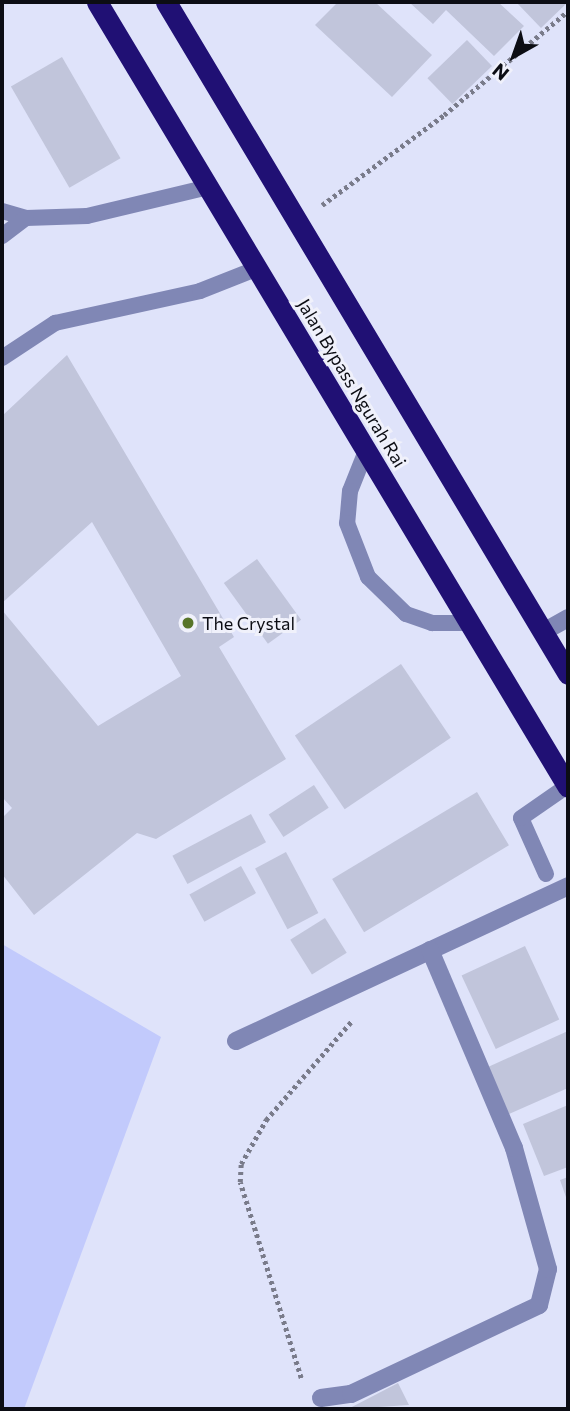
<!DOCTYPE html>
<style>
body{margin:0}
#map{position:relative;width:570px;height:1411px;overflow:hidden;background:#dfe3fa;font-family:Commissioner,sans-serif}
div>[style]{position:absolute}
.green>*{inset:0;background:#c2cafc}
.building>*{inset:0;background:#c1c5db;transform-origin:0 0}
.path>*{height:4.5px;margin-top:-2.25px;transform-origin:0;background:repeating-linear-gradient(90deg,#797b8a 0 3.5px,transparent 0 7px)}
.lane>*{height:16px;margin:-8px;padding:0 8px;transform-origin:8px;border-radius:8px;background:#8087b5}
.street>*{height:18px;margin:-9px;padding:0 9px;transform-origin:9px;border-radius:9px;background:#8087b5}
.highway>*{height:21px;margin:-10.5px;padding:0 10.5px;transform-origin:10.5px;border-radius:10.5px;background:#201074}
.dots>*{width:19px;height:19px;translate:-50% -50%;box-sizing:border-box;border:4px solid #f0f1fb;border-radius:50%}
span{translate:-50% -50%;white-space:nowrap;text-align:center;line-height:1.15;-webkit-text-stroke:6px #f0f1fb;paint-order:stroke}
.street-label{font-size:18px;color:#0c0d14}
.poi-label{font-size:18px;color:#0c0d14}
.left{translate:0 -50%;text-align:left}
.frame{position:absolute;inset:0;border:4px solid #0c0d14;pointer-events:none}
.north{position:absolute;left:479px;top:21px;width:70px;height:70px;-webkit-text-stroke:5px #f0f1fb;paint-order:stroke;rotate:220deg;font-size:19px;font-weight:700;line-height:28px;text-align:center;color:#0c0d14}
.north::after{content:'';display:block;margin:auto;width:24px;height:32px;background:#0c0d14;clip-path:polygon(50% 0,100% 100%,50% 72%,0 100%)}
</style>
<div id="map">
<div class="green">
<i style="clip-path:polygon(2px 944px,161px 1037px,24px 1409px,2px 1409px)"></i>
</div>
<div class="building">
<i style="clip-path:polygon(338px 2px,375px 2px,432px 55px,392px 97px,315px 25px)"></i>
<i style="clip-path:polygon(409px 2px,498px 2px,524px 26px,494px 56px,446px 10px,433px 24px)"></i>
<i style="clip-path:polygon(516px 2px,568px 2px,541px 28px)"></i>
<i style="left:467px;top:40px;width:36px;height:55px;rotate:46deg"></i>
<i style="left:62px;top:57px;width:117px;height:59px;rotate:60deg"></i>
<i style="clip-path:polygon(67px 355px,234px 637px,219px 647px,286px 759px,156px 839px,137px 833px,34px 915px,2px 874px,2px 818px,12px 808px,2px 797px,2px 610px,98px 726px,181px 676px,92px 522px,2px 603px,2px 416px)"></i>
<i style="left:257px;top:559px;width:75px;height:41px;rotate:54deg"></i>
<i style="left:401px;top:664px;width:89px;height:128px;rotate:56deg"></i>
<i style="left:314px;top:785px;width:27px;height:54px;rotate:57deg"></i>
<i style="left:477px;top:792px;width:62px;height:169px;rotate:59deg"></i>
<i style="left:251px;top:814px;width:32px;height:89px;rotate:62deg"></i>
<i style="left:286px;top:852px;width:69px;height:35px;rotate:62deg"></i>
<i style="left:241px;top:866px;width:31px;height:59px;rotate:61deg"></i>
<i style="left:325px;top:918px;width:41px;height:41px;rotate:58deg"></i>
<i style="left:525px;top:946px;width:81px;height:70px;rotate:65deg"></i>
<i style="clip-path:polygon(568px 1031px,568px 1088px,509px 1114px,488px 1067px)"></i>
<i style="clip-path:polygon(568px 1105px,568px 1167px,544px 1176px,523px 1124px)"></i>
<i style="clip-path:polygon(568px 1177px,568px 1203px,560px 1180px)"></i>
<i style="clip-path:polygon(398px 1383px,409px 1405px,348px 1409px)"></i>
</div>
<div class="path">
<i style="left:322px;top:205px;width:152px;rotate:-36.4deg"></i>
<i style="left:444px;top:115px;width:162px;rotate:-40deg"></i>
<i style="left:301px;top:1378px;width:205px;rotate:-107.3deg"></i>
<i style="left:240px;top:1182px;width:18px;rotate:-87deg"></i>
<i style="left:241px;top:1164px;width:51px;rotate:-60.4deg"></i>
<i style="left:266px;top:1120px;width:130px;rotate:-49.1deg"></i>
</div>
<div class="lane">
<i style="left:2px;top:211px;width:25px;rotate:16deg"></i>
<i style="left:26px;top:218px;width:61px;rotate:-1.9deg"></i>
<i style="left:87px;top:216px;width:125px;rotate:-13.4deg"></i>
<i style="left:2px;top:236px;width:30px;rotate:-37deg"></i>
<i style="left:2px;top:358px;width:64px;rotate:-33.4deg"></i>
<i style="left:55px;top:323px;width:148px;rotate:-12.4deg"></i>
<i style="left:200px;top:291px;width:62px;rotate:-21.6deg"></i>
<i style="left:366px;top:451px;width:43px;rotate:111.8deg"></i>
<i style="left:350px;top:491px;width:32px;rotate:95deg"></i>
<i style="left:347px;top:523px;width:58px;rotate:68.7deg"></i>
<i style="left:368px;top:577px;width:53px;rotate:44.2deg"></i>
<i style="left:406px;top:614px;width:28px;rotate:19deg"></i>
<i style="left:432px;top:623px;width:38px"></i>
<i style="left:546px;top:874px;width:61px;rotate:-114.1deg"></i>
<i style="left:521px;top:818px;width:56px;rotate:-34.8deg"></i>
</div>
<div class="street">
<i style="left:543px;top:632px;width:29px;rotate:-29deg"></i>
<i style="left:236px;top:1041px;width:366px;rotate:-25deg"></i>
<i style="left:321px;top:1398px;width:30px;rotate:-8deg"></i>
<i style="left:351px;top:1394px;width:208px;rotate:-25.3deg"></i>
<i style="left:539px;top:1305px;width:37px;rotate:-76deg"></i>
<i style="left:548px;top:1269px;width:126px;rotate:-105.7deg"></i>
<i style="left:514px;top:1148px;width:215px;rotate:-113deg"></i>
</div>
<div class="highway">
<i style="left:97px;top:2px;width:915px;rotate:59.04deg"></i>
<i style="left:166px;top:2px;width:783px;rotate:59.11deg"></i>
</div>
<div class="dots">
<i style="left:188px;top:623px;background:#58752a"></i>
</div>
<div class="street-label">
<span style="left:352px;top:383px;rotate:59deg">Jalan Bypass Ngurah Rai</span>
</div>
<div class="poi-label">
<span class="left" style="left:202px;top:623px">The Crystal</span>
</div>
<div class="frame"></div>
<div class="north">N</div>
</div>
